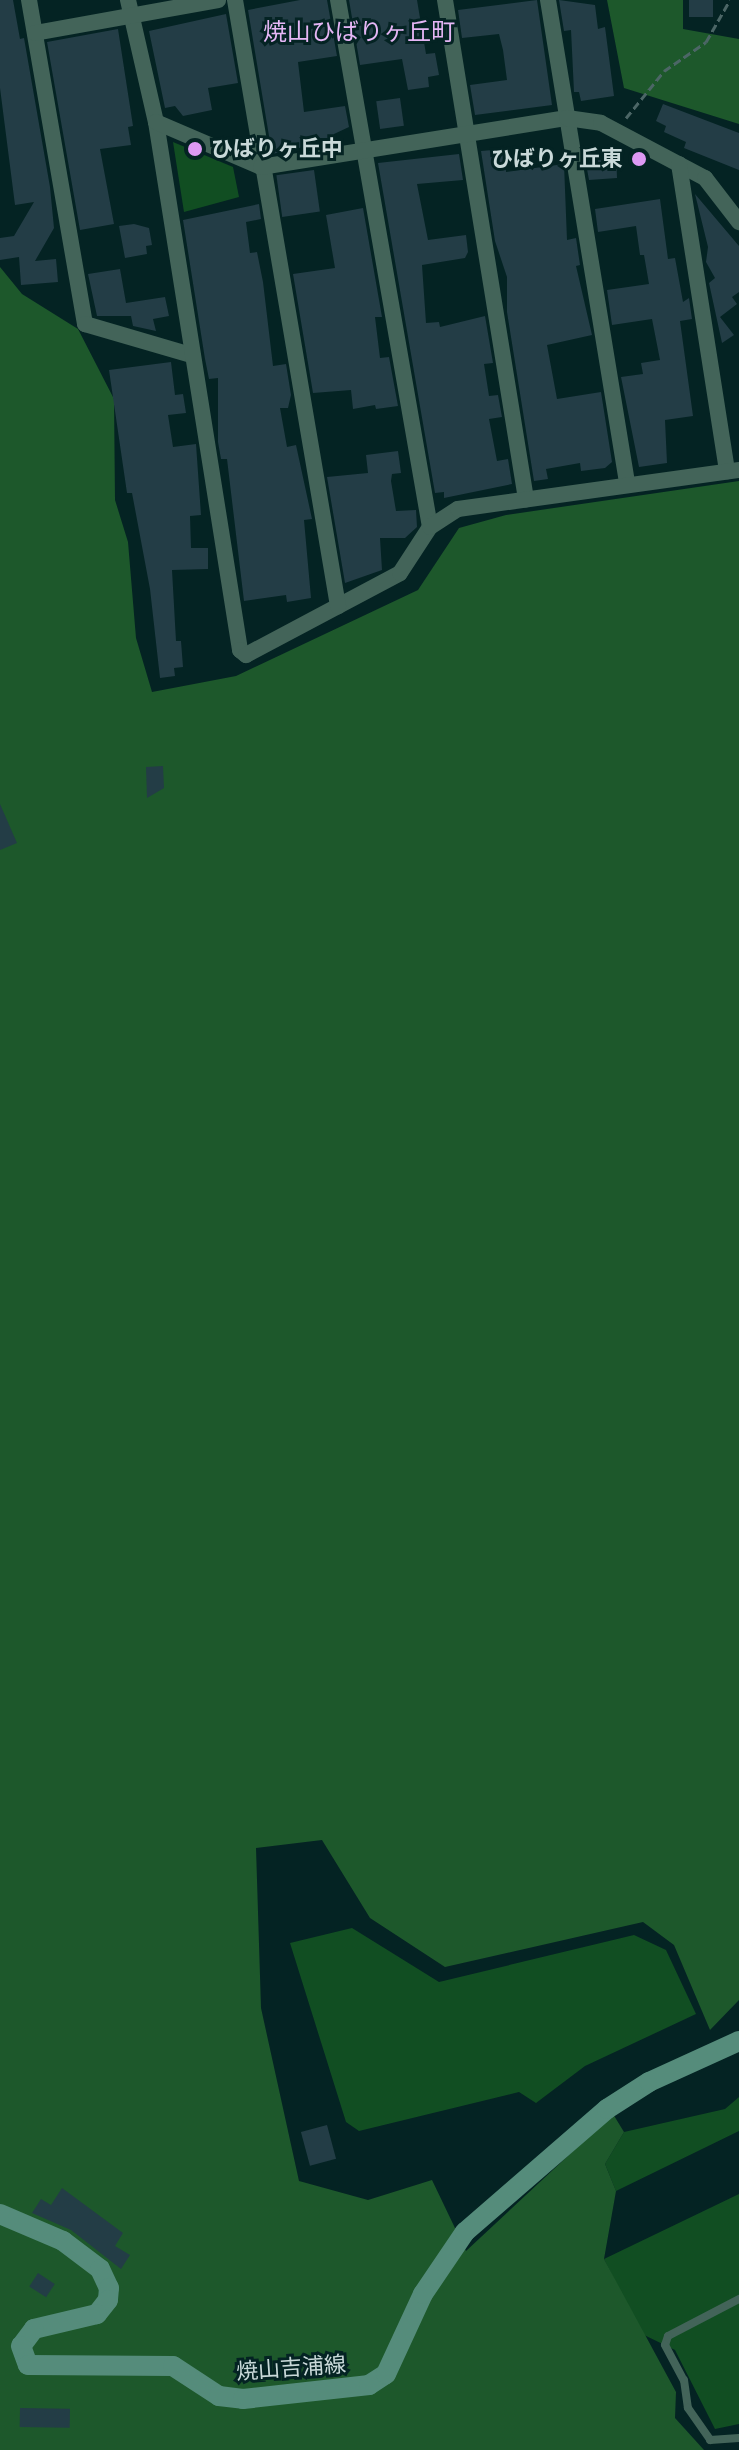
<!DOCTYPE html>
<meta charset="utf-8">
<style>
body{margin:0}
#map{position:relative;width:739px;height:2450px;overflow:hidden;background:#042323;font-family:Manrope,"Noto Sans JP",sans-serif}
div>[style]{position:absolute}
.green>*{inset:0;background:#114e22}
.forest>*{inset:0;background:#1d582b}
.building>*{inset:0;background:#233d46;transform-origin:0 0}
.path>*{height:3px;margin-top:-1.5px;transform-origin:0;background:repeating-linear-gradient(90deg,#4c6666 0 8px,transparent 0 12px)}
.lane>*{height:8px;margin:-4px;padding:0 4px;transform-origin:4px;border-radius:4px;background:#436459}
.street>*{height:16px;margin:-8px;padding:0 8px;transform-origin:8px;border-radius:8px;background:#436459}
.secondary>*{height:20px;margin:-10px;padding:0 10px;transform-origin:10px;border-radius:10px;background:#558c7b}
.dots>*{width:22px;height:22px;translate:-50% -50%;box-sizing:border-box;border:4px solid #042323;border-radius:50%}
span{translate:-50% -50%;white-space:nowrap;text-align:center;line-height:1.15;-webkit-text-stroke:6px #042323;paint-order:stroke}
.poi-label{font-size:22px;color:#c9d9d9;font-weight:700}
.left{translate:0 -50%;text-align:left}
.right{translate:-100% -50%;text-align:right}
.street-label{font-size:22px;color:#c9d9d9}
.neighbourhood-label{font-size:24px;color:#e5b6f5}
</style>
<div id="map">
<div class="green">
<i style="clip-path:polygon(173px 142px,233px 167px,239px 197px,184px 212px)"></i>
<i style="clip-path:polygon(352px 1928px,439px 1982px,634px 1935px,666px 1950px,696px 2014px,585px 2066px,536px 2103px,519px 2092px,359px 2131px,346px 2122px,290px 1943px)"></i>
<i style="clip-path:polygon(739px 2097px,739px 2131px,616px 2191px,605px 2164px,624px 2132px,725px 2109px)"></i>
<i style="clip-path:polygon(739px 2194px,739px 2424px,715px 2429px,675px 2350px,642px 2334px,604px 2259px)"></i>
</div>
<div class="forest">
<i style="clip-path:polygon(607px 0,683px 0,683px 29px,739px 39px,739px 124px,624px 88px)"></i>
<i style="clip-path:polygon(0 267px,22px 294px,78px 329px,114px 399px,115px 500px,128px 542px,136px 638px,152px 692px,236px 676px,418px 590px,459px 528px,506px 515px,739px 481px,739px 2000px,710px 2030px,674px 1945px,643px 1922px,445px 1967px,370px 1918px,322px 1840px,256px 1848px,261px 2008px,299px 2181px,368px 2200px,432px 2180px,466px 2251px,613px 2114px,624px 2132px,605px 2164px,616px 2191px,604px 2259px,676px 2392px,675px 2418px,704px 2450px,0 2450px)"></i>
</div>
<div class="building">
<i style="clip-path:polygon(0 0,13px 0,20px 39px,24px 38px,50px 187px,54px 228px,35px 261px,56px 259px,58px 282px,21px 285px,19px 257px,0 260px,0 238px,14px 236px,34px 202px,15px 205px,0 88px)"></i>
<i style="clip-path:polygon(300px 0,327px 0,337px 56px,298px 62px,304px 112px,345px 106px,349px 127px,334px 134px,335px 140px,272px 154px,248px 10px)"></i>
<i style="clip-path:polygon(349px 0,417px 0,426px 54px,435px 53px,439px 75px,428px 77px,429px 87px,408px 90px,402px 59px,360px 65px)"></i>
<i style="clip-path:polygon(537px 0,552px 105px,475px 115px,470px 85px,507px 80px,503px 50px,499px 34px,462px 38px,458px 10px)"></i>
<i style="clip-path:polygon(559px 0,595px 5px,598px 29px,605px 27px,614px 96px,581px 101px,579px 92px,574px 92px,571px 30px,564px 31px)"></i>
<i style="left:689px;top:0;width:24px;height:17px"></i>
<i style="clip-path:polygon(226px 14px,238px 83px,208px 88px,212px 110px,183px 116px,175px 106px,165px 108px,149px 31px)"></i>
<i style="clip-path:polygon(118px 29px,133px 126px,128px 127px,131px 145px,100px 149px,114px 224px,80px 230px,47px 42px)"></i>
<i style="left:400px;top:98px;width:28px;height:24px;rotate:82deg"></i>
<i style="clip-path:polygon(663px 104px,739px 133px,739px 170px,684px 148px,686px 142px,664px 132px,666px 126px,656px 121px)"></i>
<i style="clip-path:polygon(594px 146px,594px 152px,616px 151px,617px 178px,589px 180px,583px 147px)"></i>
<i style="clip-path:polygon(505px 149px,506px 172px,564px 164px,567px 240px,576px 238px,580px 265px,576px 266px,592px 335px,547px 345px,557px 399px,601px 392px,612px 462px,605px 468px,581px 471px,580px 463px,546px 469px,548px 479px,534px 481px,507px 312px,507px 277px,495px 241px,481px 151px)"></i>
<i style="clip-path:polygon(459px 154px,463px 180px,417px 184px,428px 240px,466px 235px,468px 252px,465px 258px,422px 265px,426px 323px,439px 322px,440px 327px,485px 316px,493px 363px,484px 364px,489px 396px,498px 395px,502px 417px,489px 419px,497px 461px,508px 459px,512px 484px,444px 498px,444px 492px,435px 493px,378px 163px)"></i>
<i style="left:314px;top:170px;width:42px;height:38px;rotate:82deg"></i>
<i style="clip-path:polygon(695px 194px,739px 246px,739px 292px,732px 297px,737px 304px,720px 317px,734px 335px,722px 343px,709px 283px,715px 278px,706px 262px,708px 247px)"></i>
<i style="clip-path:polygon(660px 199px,668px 259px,675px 258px,683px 302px,689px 298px,692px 319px,680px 321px,693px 416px,665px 420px,667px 463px,639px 467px,621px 377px,643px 374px,641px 363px,660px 360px,652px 319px,612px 325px,607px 290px,649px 284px,644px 255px,640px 255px,636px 226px,598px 232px,595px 209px)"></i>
<i style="clip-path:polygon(259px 204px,261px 219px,246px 222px,250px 253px,257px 252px,263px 282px,273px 366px,286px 364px,291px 395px,288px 408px,280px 408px,287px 447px,296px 445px,312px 519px,304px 520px,311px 598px,287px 602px,286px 595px,244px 601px,227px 459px,221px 459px,218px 442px,218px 378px,209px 379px,205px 359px,183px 220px)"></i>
<i style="clip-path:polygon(363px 208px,382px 317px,375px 317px,380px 358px,389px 357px,398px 406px,376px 409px,375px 405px,353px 409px,351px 390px,313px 393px,293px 274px,335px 268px,326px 215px)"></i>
<i style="clip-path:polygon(134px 224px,149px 228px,152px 245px,146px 246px,147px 254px,125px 258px,119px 226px)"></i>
<i style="clip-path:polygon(120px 269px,126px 303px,165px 297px,169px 316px,153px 319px,156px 331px,133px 326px,131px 316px,97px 316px,88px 274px)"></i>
<i style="clip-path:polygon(171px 362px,175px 395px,183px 394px,186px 413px,168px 415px,173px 447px,196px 444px,201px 515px,190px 516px,191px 548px,208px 548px,208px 569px,172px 570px,176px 641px,181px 641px,183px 667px,174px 668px,175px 676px,160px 678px,150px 589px,132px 493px,127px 493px,109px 370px)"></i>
<i style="clip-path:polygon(398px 451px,401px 473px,392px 474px,391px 481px,396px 511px,416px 510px,417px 527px,405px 538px,380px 538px,382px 570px,345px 583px,327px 477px,368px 473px,366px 455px)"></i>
<i style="clip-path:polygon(163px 766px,164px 788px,147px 798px,146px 767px)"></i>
<i style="clip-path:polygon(0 804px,17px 843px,0 850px)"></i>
<i style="left:327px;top:2125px;width:35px;height:27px;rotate:75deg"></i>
<i style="clip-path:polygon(62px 2188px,123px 2233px,115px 2246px,130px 2255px,121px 2269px,71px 2230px,32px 2213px,41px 2199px,51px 2205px)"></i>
<i style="left:38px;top:2273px;width:20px;height:16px;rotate:33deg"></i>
<i style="left:20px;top:2408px;width:50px;height:19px;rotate:1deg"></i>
</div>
<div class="path">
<i style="left:626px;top:118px;width:60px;rotate:-51deg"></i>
<i style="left:664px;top:71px;width:51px;rotate:-34.6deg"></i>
<i style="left:706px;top:42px;width:48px;rotate:-60.3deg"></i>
</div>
<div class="lane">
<i style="left:739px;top:2299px;width:80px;rotate:152.5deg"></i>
<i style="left:668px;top:2336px;width:9px;rotate:108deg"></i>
<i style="left:665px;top:2345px;width:40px;rotate:62deg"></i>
<i style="left:684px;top:2380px;width:28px;rotate:82deg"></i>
<i style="left:688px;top:2408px;width:39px;rotate:55deg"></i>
<i style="left:710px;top:2440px;width:29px;rotate:-4deg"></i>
</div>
<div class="street">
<i style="left:29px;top:0;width:329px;rotate:80.2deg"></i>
<i style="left:85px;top:324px;width:110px;rotate:16.3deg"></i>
<i style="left:128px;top:0;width:125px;rotate:77.1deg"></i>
<i style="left:156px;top:122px;width:535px;rotate:80.96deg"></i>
<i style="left:240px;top:650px;width:8px;rotate:40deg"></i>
<i style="left:246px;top:655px;width:174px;rotate:-28deg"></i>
<i style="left:400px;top:573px;width:55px;rotate:-56.9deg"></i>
<i style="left:430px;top:527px;width:535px;rotate:-99.9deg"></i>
<i style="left:235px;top:0;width:615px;rotate:80.35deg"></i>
<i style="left:445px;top:0;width:506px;rotate:80.78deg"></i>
<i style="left:548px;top:0;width:490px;rotate:80.7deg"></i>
<i style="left:35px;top:33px;width:186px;rotate:-10.2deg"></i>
<i style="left:156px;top:122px;width:114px;rotate:23.2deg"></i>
<i style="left:261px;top:167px;width:310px;rotate:-9.1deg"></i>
<i style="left:567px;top:118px;width:34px;rotate:8deg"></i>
<i style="left:601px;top:123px;width:118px;rotate:27.9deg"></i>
<i style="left:705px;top:178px;width:56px;rotate:52.3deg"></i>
<i style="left:679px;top:164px;width:311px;rotate:81.1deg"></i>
<i style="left:430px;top:527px;width:33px;rotate:-33deg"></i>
<i style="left:458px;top:509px;width:284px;rotate:-7.9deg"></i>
</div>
<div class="secondary">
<i style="left:0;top:2214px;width:69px;rotate:23.2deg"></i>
<i style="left:63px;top:2241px;width:46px;rotate:37.1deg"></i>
<i style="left:100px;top:2269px;width:21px;rotate:65deg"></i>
<i style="left:109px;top:2288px;width:12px;rotate:95deg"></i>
<i style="left:108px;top:2300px;width:18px;rotate:128deg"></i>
<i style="left:97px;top:2314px;width:65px;rotate:166.6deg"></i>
<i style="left:34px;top:2329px;width:21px;rotate:127deg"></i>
<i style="left:21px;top:2346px;width:20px;rotate:70deg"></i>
<i style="left:28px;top:2365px;width:145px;rotate:0.4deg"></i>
<i style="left:173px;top:2366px;width:55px;rotate:33.1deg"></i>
<i style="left:219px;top:2396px;width:24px;rotate:7deg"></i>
<i style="left:243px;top:2399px;width:127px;rotate:-6.3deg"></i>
<i style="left:369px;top:2385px;width:20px;rotate:-33deg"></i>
<i style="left:386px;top:2374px;width:88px;rotate:-65.2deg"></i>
<i style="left:423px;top:2294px;width:75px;rotate:-55.9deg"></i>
<i style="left:465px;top:2232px;width:188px;rotate:-40.9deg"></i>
<i style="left:607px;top:2109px;width:50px;rotate:-32.7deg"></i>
<i style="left:649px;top:2082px;width:99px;rotate:-24.5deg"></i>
</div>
<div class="dots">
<i style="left:195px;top:149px;background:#dd99f3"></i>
<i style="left:639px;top:159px;background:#dd99f3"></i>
</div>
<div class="poi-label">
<span class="left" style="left:211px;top:149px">ひばりヶ丘中</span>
<span class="right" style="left:623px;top:159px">ひばりヶ丘東</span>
</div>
<div class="street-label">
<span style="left:291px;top:2368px;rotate:-4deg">焼山吉浦線</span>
</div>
<div class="neighbourhood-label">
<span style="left:359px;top:31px">焼山ひばりヶ丘町</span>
</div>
</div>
